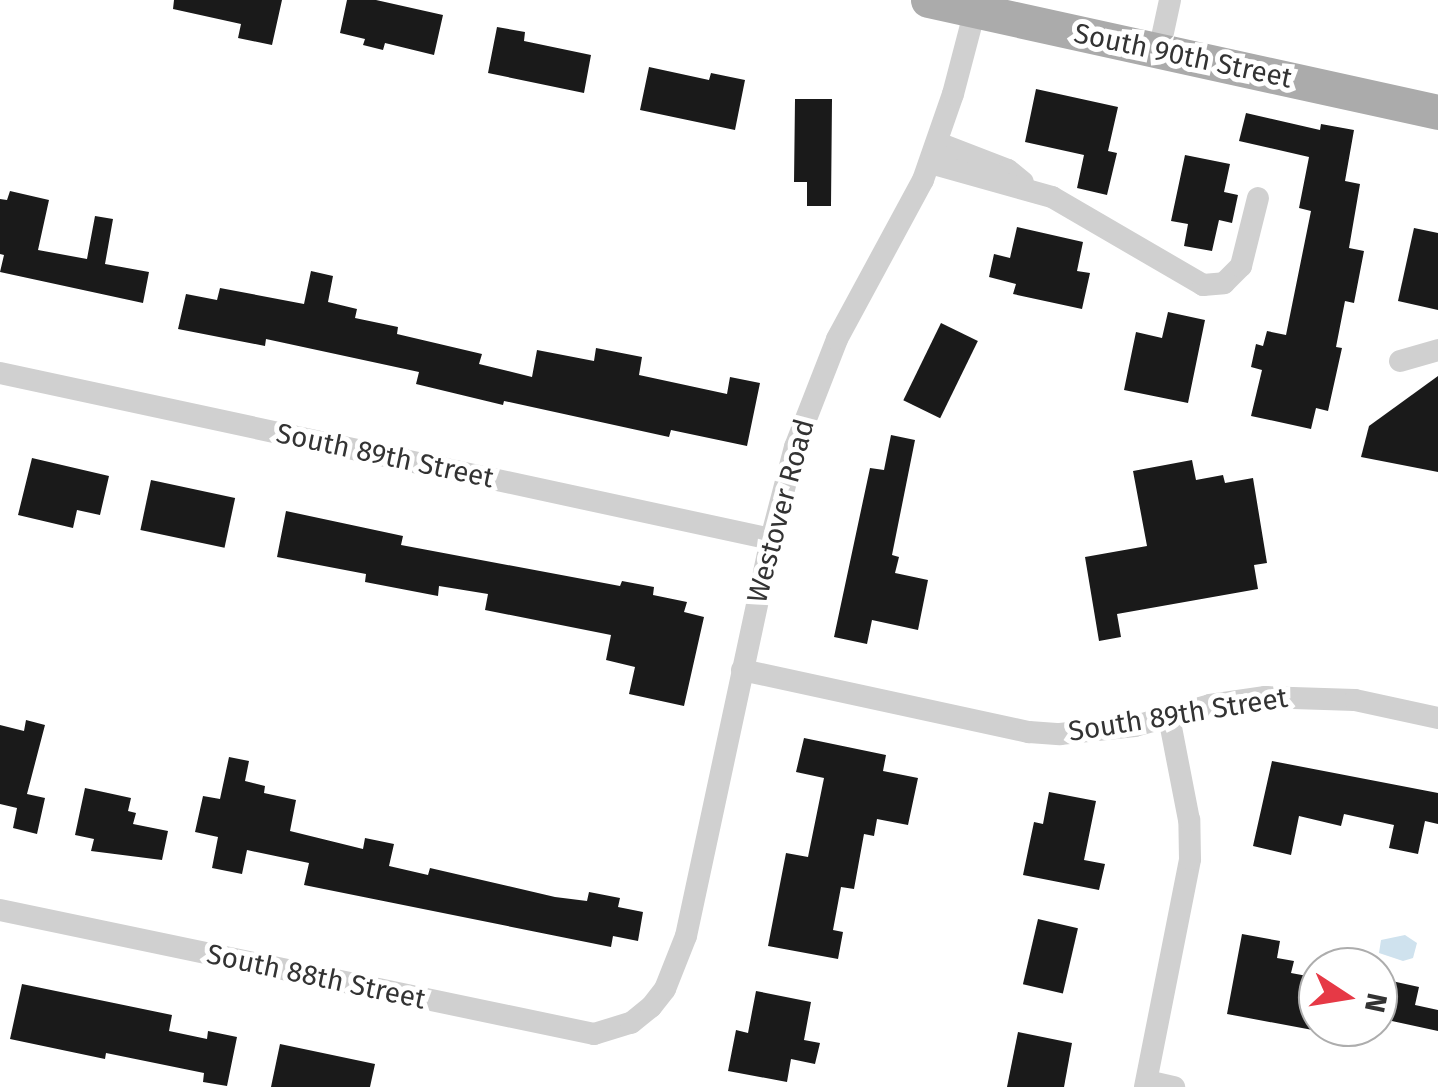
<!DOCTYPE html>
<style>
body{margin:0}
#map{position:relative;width:1438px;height:1087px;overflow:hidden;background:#fff;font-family:"Fira Sans",sans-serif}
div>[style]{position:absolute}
.water>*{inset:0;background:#cfe2ee}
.building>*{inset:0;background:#1a1a1a;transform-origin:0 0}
.street>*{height:22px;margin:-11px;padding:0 11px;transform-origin:11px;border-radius:11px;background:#d0d0d0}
.primary>*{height:35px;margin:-17.5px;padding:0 17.5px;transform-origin:17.5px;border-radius:17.5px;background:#ababab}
span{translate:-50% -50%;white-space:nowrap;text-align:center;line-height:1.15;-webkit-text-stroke:10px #fff;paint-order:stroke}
.street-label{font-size:28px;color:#333}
.north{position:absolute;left:1298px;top:947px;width:100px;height:100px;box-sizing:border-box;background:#fff;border:2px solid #adadad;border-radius:50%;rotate:102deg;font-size:28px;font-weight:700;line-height:40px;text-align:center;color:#333}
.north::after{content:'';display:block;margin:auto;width:35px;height:45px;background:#e63946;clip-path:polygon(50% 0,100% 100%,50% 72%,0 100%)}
</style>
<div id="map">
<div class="water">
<i style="clip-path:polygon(1405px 935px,1417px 943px,1413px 958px,1403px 961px,1379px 953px,1381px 940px)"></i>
</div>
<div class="building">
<i style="clip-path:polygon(174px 0,282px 0,272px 45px,238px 38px,241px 24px,173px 9px)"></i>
<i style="clip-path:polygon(347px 0,376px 0,443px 15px,434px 55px,385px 43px,383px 50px,363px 45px,365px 39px,340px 33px)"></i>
<i style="clip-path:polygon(497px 27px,525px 32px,524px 41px,591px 55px,584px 93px,488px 73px)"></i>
<i style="clip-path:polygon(649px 67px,709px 80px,711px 73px,745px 80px,735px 130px,640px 110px)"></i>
<i style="clip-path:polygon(1036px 89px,1118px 107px,1108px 151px,1117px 153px,1107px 195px,1077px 188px,1084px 155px,1025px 142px)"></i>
<i style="clip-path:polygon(795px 99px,832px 99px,831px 206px,807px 206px,807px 182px,794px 182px)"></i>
<i style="clip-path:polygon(1246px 113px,1320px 130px,1321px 124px,1354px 130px,1345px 181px,1360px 184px,1349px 248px,1364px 251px,1354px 303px,1345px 301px,1336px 347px,1342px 348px,1328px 411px,1316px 408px,1311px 429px,1251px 416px,1262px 370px,1251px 367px,1256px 344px,1263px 346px,1267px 331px,1286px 335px,1311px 211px,1299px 208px,1309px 157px,1239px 141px)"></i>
<i style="clip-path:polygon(1185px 155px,1230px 164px,1224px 192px,1238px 195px,1232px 223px,1219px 220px,1212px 251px,1184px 246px,1188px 224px,1171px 221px)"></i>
<i style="clip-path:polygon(10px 191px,49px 200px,38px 250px,87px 259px,95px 216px,113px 219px,105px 264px,149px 272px,143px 303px,0 272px,4px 255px,0 254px,0 199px,7px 200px)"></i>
<i style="clip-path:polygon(1017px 227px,1083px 242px,1077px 271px,1090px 273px,1082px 309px,1013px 294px,1016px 284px,989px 277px,994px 254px,1010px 258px)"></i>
<i style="clip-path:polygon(1414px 228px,1438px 233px,1438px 310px,1398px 301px)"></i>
<i style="clip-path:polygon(311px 271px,333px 276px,328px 302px,357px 309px,355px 318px,398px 327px,397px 334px,482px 354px,479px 364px,532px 377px,537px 350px,594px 361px,596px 348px,642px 357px,639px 375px,727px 394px,730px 377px,760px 383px,747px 446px,671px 430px,669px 437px,504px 401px,503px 405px,416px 384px,419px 372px,266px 339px,265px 346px,178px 329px,186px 294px,217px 300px,220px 288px,304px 304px)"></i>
<i style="clip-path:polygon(1168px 312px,1205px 320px,1188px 403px,1124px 390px,1136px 332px,1162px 338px)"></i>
<i style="left:941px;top:323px;width:41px;height:86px;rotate:26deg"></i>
<i style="clip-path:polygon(1438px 376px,1438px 472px,1361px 457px,1369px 426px)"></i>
<i style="clip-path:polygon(891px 435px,915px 440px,892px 555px,899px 557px,895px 573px,928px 580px,918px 630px,872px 620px,867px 644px,834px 637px,870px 468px,884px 470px)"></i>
<i style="clip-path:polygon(32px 458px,109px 476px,100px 515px,77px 510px,73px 528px,18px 515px)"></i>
<i style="clip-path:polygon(1192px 460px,1196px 480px,1223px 475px,1225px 483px,1253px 478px,1267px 563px,1254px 565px,1258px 589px,1117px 614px,1121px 637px,1099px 641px,1085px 557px,1147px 546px,1133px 471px)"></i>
<i style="left:151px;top:480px;width:86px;height:51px;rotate:12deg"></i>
<i style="clip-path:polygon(286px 511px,403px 536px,401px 545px,620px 586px,622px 581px,654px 587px,653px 595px,687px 602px,684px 612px,704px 617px,684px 706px,629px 694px,635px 667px,606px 660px,611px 635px,485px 610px,488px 594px,439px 586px,438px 596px,365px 582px,366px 574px,277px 557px)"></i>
<i style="clip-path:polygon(26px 720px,45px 725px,27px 794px,45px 798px,37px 834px,13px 828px,17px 808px,0 804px,0 725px,24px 731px)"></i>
<i style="clip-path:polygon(804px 738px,886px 755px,883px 771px,918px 778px,908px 825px,877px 819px,874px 836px,864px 834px,854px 889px,841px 887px,833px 930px,843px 932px,838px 959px,768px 946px,786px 853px,808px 857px,824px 778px,796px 772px)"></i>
<i style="clip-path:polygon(229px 757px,249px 761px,245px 781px,265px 786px,264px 793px,296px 800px,290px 831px,363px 849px,365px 838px,394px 844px,389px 866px,428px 875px,430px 868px,555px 897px,587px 901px,589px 892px,620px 898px,618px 907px,643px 912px,638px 941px,613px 936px,611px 947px,304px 885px,309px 863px,247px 850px,242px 874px,212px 868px,218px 837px,195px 832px,203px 796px,220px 799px)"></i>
<i style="clip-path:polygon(1272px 761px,1438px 793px,1438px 824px,1425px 821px,1418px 854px,1389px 848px,1394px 825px,1344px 814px,1341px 826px,1299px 816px,1291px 855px,1253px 846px)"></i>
<i style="clip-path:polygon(85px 788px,131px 798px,128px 811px,136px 813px,133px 824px,168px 831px,162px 860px,91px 851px,94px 839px,75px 835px)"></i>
<i style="clip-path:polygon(1049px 792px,1096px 801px,1084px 860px,1105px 864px,1099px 890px,1023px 875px,1034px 822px,1043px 824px)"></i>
<i style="left:1038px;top:919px;width:41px;height:67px;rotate:13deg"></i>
<i style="clip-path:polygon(1242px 934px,1280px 941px,1277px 958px,1294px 961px,1291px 973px,1318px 978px,1318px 1031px,1227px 1014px)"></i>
<i style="clip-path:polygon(1378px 978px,1419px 987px,1415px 1005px,1438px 1010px,1438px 1031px,1378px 1018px)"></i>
<i style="clip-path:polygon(22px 984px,172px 1015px,169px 1031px,207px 1039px,208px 1031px,237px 1037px,227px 1086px,203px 1082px,204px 1073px,106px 1053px,105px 1059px,10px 1039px)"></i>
<i style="clip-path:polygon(756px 991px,811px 1002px,804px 1040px,820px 1043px,815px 1064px,791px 1059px,787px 1082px,728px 1071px,736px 1030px,748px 1033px)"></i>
<i style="clip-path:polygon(1018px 1032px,1072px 1043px,1064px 1087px,1007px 1087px)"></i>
<i style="clip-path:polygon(280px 1044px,375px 1064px,370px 1087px,271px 1087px)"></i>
</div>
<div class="street">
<i style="left:1159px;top:51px;width:52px;rotate:-77.8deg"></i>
<i style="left:938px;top:143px;width:75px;rotate:21.1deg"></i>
<i style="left:1008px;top:170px;width:19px;rotate:39deg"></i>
<i style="left:930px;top:163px;width:127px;rotate:15.6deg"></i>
<i style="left:1052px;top:197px;width:175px;rotate:30.2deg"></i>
<i style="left:1203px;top:285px;width:21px;rotate:-5deg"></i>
<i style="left:1224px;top:283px;width:24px;rotate:-45deg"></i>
<i style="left:1241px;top:266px;width:70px;rotate:-76deg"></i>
<i style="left:1400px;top:361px;width:40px;rotate:-16deg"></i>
<i style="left:0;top:373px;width:789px;rotate:12.15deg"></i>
<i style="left:742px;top:670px;width:294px;rotate:12.2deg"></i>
<i style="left:1029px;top:732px;width:31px;rotate:4deg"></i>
<i style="left:1060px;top:734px;width:75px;rotate:-6.1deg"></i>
<i style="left:1135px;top:726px;width:78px;rotate:-15.6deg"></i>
<i style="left:1210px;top:705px;width:56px;rotate:-8.3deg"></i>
<i style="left:1265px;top:697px;width:90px;rotate:1.9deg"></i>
<i style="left:1355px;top:700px;width:85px;rotate:12.2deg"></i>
<i style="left:0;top:910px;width:607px;rotate:11.79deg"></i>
<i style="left:594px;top:1034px;width:39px;rotate:-17deg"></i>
<i style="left:631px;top:1023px;width:26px;rotate:-39deg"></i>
<i style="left:651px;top:1007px;width:23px;rotate:-52deg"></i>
<i style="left:665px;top:989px;width:57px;rotate:-68.4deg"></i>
<i style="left:686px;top:936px;width:406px;rotate:-77.9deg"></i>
<i style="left:771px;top:539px;width:95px;rotate:-75.4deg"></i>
<i style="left:795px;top:447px;width:116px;rotate:-68.7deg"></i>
<i style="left:837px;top:339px;width:181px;rotate:-61.6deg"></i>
<i style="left:923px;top:180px;width:91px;rotate:-70.8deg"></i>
<i style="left:953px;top:94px;width:87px;rotate:-75.3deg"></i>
<i style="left:1147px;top:1081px;width:28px;rotate:13deg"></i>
<i style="left:1145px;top:1087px;width:232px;rotate:-78.8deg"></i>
<i style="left:1190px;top:859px;width:39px;rotate:-91deg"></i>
<i style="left:1189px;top:820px;width:105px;rotate:-101deg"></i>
</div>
<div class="primary">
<i style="left:928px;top:0;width:522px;rotate:12.39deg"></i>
</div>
<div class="street-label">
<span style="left:1183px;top:56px;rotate:12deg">South 90th Street</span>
<span style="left:385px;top:456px;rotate:12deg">South 89th Street</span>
<span style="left:781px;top:511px;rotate:-75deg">Westover Road</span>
<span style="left:1178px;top:715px;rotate:-9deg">South 89th Street</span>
<span style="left:316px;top:977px;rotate:12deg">South 88th Street</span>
</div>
<div class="north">N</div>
</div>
